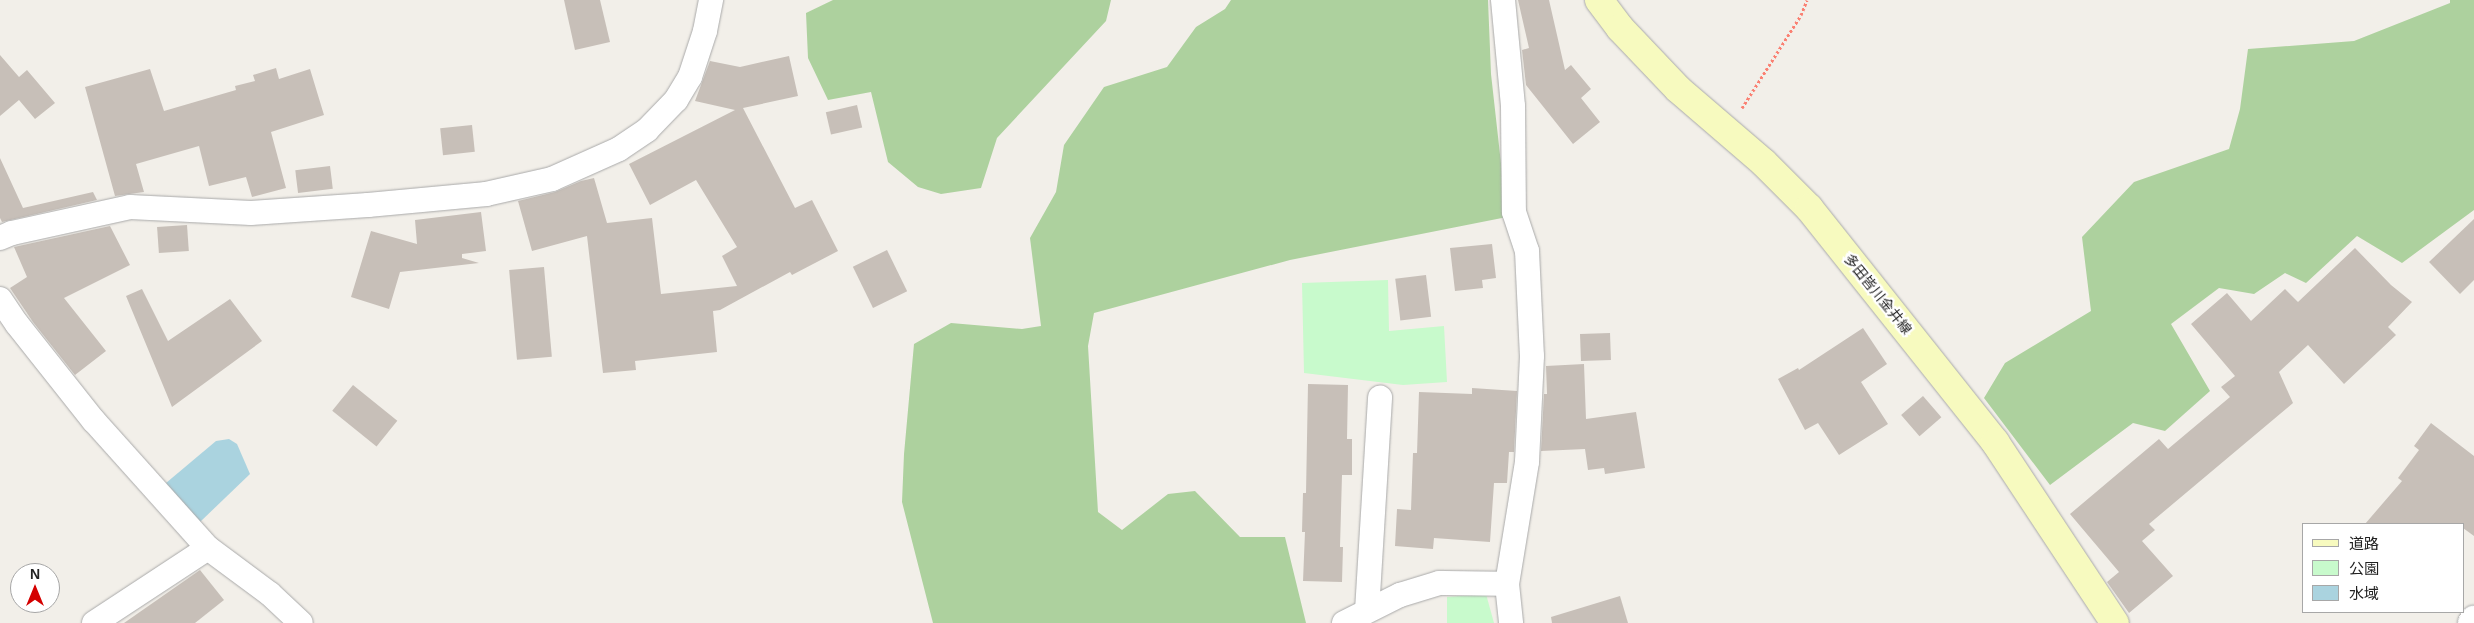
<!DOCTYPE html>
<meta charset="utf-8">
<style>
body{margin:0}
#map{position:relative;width:2474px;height:623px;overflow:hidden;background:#f2efe9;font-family:Arial,"Noto Sans JP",sans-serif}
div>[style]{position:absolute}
.forest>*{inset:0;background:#add19e}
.park>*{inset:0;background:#c8facc}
.water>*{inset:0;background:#aad3df}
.building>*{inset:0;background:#c7bfb8;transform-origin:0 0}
.path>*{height:3px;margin-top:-1.5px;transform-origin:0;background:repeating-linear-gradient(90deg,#fa8072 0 2.5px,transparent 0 5px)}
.roads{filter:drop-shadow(0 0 1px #a9a9a9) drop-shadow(0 0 1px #a9a9a9)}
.minor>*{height:24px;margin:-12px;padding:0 12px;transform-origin:12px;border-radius:12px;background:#fff}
.tertiary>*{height:28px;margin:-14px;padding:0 14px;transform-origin:14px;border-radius:14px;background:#fff}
.secondary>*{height:28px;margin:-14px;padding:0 14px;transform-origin:14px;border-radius:14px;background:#f7fabf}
span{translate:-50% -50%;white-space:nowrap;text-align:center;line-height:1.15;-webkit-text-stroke:4.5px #fff;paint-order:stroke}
.street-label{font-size:14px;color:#222}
.legend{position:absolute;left:2302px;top:523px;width:162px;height:90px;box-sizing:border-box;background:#fff;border:1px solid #a7a7a7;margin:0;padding:6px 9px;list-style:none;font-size:15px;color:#222}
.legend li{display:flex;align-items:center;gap:10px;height:25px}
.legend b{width:25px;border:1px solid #a7a7a7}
.north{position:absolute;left:10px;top:563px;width:50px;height:50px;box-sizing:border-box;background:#fff;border:1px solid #a7a7a7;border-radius:50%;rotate:0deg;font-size:14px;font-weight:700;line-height:20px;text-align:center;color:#222}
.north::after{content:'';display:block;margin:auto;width:18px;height:22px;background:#d40000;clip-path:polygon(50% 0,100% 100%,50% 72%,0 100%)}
</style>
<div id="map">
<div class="forest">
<i style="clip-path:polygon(833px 0,1111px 0,1106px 21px,997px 138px,981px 188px,941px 194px,918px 187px,888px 162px,871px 92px,828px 100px,808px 58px,806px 13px)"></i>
<i style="clip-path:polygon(1231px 0,1488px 0,1491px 74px,1507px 217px,1290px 260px,1094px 313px,1088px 346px,1098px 512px,1122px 530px,1168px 494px,1195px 491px,1240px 537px,1285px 537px,1306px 623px,933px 623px,902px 502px,904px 454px,914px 344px,951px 323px,1022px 329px,1041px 326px,1030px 238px,1056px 192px,1064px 145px,1104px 87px,1167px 67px,1196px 27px,1225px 9px)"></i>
<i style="clip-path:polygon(2450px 0,2474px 0,2474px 210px,2402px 263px,2357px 236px,2306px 283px,2285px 273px,2254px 294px,2219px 288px,2171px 324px,2210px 391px,2165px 431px,2133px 423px,2050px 485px,1984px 398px,2005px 363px,2091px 311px,2082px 237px,2134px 182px,2229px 149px,2240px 109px,2248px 49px,2354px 41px,2450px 3px)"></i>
</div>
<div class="park">
<i style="clip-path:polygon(1388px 280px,1389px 331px,1444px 326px,1447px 382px,1403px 385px,1304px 373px,1302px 283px)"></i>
<i style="clip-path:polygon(1486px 594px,1494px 623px,1447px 623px,1447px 597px)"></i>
</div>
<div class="water">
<i style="clip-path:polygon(229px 439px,237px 444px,250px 474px,200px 522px,166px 483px,216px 441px)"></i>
</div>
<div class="building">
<i style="clip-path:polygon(564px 0,600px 0,610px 42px,575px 50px)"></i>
<i style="clip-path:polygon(1518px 0,1549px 0,1565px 70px,1571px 65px,1591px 89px,1581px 98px,1600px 122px,1573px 144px,1526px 85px,1522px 50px,1529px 48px)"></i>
<i style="clip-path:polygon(0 55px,19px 77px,27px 70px,55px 103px,35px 119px,19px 100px,0 116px)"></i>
<i style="clip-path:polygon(789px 56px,798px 96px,743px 108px,795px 208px,812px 200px,838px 251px,792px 275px,790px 272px,720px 310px,713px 311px,717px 352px,635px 361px,636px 370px,603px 373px,587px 236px,532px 251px,518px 201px,555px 192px,581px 181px,594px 178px,607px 223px,652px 218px,661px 294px,737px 286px,722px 256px,737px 247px,696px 180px,650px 205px,629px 164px,735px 110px,695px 101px,710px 61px,740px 67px)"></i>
<i style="clip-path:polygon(276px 68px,279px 79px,310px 69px,324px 115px,271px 132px,286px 188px,252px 197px,246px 177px,209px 186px,199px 146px,136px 164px,144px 192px,115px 196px,85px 87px,150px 69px,164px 111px,236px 90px,235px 86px,255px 81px,253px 75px)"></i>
<i style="left:857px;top:105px;width:23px;height:32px;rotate:77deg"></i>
<i style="left:472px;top:125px;width:27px;height:32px;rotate:84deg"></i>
<i style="clip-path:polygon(0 158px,23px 208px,93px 192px,97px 200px,2px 222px,0 218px)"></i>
<i style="left:330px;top:166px;width:23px;height:35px;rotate:83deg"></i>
<i style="clip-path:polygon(481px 212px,486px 251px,462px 254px,462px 258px,479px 263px,400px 272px,389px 309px,351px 297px,371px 231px,417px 244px,415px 220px)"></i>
<i style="clip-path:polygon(2474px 219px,2474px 280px,2460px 294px,2429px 262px)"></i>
<i style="left:187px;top:225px;width:26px;height:30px;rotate:86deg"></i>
<i style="clip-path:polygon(110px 226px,130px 265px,64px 298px,106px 351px,75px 375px,33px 322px,10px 288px,27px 277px,14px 247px)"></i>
<i style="clip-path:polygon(1492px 244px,1496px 278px,1482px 280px,1483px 288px,1455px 291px,1450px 248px)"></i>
<i style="clip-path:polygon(2355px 248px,2391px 285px,2412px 302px,2388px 327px,2396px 335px,2344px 384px,2308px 345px,2279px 372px,2293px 403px,2149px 524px,2155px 530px,2142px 541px,2173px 576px,2129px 613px,2107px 582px,2119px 572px,2070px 514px,2159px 439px,2168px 449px,2230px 397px,2221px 387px,2235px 376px,2191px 324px,2227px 293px,2251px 321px,2285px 289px,2298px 302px)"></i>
<i style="left:887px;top:250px;width:46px;height:38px;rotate:64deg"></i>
<i style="left:544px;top:267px;width:90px;height:35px;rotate:85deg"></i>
<i style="left:1426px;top:275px;width:42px;height:31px;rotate:83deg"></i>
<i style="clip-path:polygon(142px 289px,168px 341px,230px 299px,262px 341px,172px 407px,126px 296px)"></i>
<i style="clip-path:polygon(1863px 328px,1887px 364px,1861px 382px,1888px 424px,1839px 455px,1818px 423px,1805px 430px,1778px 379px,1798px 368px,1799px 370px)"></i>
<i style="left:1610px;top:333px;width:27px;height:30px;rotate:88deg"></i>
<i style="clip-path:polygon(1584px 364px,1586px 419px,1636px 412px,1645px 468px,1605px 474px,1604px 468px,1588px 470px,1585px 449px,1541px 451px,1544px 394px,1547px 394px,1546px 366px)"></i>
<i style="clip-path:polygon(1308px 384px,1348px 385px,1347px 439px,1352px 439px,1352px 475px,1342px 475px,1340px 547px,1343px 547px,1342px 582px,1303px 581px,1305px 532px,1302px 532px,1303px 493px,1306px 493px)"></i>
<i style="left:353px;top:385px;width:57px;height:33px;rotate:39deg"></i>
<i style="clip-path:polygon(1472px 388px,1517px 391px,1514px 452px,1509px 452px,1507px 483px,1494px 483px,1490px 542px,1434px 538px,1433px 549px,1395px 546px,1397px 509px,1411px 510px,1413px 453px,1417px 453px,1419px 392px,1472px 394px)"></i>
<i style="left:1923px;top:396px;width:28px;height:29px;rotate:49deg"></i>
<i style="clip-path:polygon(2431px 423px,2474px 456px,2474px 536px,2463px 528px,2463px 524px,2365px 524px,2402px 481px,2398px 478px,2419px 450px,2414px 446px)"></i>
<i style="clip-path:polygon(200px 570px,224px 600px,195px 623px,124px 623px)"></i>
<i style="clip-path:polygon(1620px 596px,1628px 623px,1552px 623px,1551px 617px)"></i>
</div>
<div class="path">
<i style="left:1742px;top:108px;width:110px;rotate:-57.6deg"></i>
<i style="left:1801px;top:15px;width:16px;rotate:-68deg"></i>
</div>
<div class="roads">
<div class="minor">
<i style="left:1503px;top:0;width:106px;rotate:84.6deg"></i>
<i style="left:1513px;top:106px;width:106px;rotate:89.5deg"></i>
<i style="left:1514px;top:212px;width:41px;rotate:71.6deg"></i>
<i style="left:1527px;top:251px;width:105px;rotate:87.3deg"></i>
<i style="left:1532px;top:356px;width:106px;rotate:92.7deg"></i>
<i style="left:1527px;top:462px;width:124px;rotate:99.3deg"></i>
<i style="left:1507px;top:584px;width:39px;rotate:84deg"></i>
<i style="left:0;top:238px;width:13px;rotate:-23deg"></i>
<i style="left:12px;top:233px;width:121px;rotate:-12.4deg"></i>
<i style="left:130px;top:207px;width:121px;rotate:2.8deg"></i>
<i style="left:251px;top:213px;width:117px;rotate:-3.9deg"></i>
<i style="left:368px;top:205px;width:119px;rotate:-5.3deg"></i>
<i style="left:486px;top:194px;width:68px;rotate:-12.8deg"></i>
<i style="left:552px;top:179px;width:73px;rotate:-24.1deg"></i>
<i style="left:619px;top:149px;width:34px;rotate:-34deg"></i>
<i style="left:647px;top:130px;width:42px;rotate:-46deg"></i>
<i style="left:676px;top:100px;width:27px;rotate:-59deg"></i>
<i style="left:690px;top:77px;width:48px;rotate:-71.9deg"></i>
<i style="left:705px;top:31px;width:32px;rotate:-79deg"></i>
<i style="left:0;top:299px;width:30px;rotate:56deg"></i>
<i style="left:17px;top:324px;width:124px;rotate:51.6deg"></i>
<i style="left:94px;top:421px;width:171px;rotate:48.1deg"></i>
<i style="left:208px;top:548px;width:77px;rotate:36.6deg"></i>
<i style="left:270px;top:594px;width:42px;rotate:43.1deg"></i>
<i style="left:1367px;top:611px;width:214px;rotate:-86.5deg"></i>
<i style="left:94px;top:623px;width:136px;rotate:-33.3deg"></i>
<i style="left:1344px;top:623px;width:63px;rotate:-26.6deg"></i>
<i style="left:1400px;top:595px;width:41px;rotate:-17.1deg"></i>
<i style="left:1439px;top:583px;width:68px;rotate:0.8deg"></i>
</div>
<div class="tertiary">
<i style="left:2472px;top:623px;width:4px;rotate:-56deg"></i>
</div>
<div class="secondary">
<i style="left:1599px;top:0;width:35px;rotate:53deg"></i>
<i style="left:1620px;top:28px;width:84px;rotate:46.4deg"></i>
<i style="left:1678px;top:89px;width:113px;rotate:40.7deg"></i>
<i style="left:1764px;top:163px;width:64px;rotate:45deg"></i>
<i style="left:1809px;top:208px;width:299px;rotate:51.5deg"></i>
<i style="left:1995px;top:442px;width:217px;rotate:56.5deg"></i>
</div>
</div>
<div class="street-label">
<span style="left:1878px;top:294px;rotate:51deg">多田皆川金井線</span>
</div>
<ul class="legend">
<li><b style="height:6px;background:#f7fabf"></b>道路</li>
<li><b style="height:14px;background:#c8facc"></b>公園</li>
<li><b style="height:14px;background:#aad3df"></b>水域</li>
</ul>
<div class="north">N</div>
</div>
